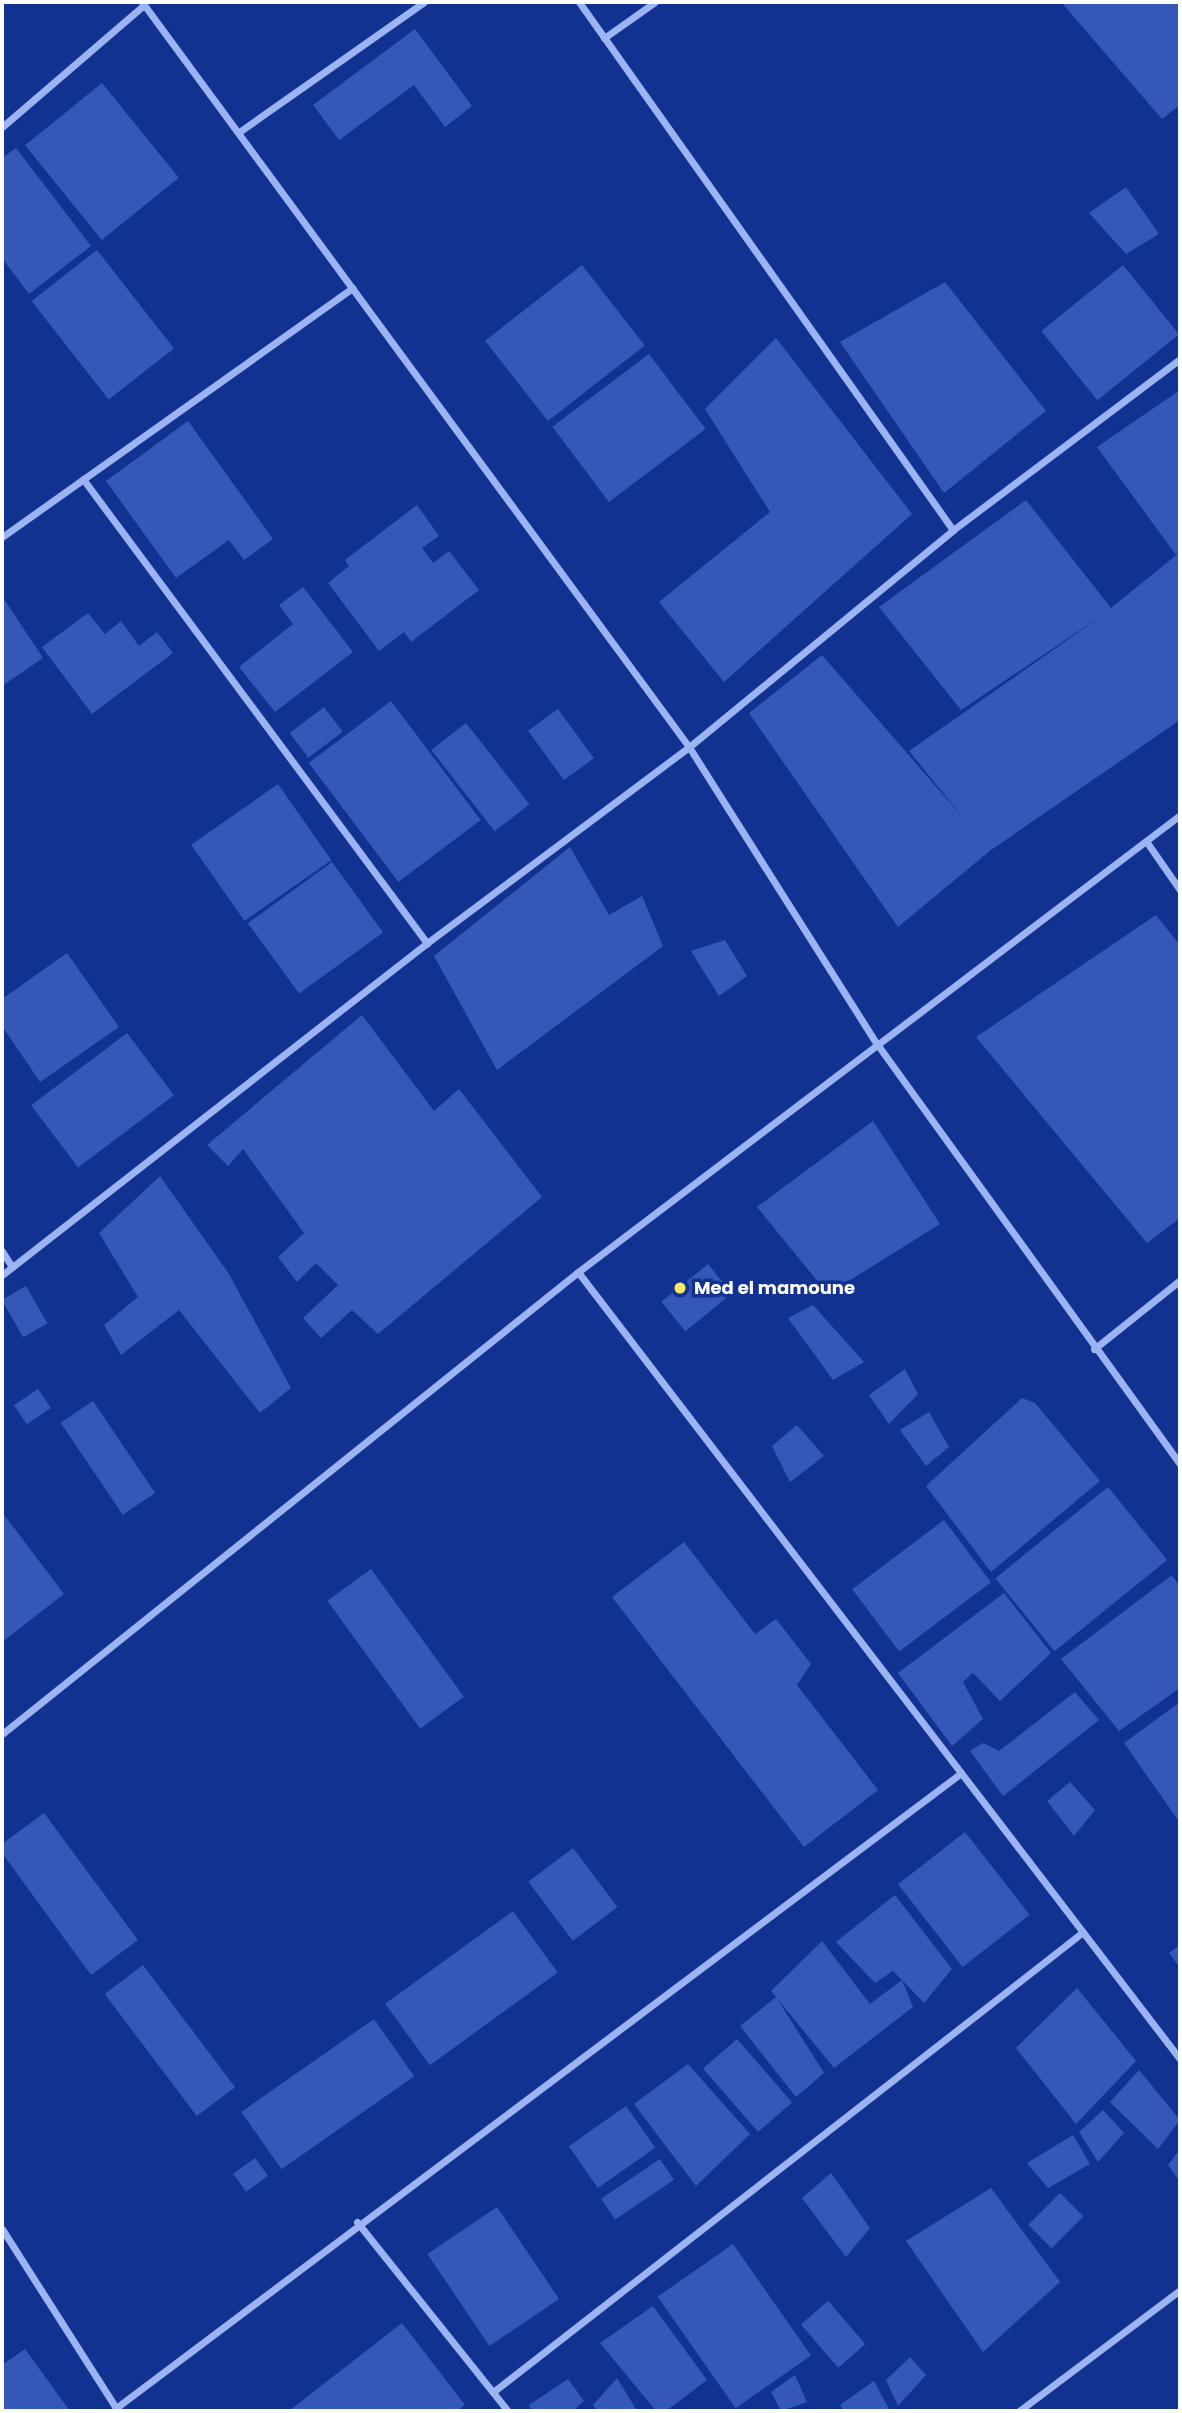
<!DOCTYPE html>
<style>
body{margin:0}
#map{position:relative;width:1182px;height:2413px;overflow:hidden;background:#113291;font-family:Poppins,sans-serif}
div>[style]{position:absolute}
.building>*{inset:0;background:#3558b8;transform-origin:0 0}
.street>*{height:7px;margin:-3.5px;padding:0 3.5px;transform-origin:3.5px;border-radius:3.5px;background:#9cb4f3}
.dots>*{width:19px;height:19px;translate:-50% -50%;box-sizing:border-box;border:4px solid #113291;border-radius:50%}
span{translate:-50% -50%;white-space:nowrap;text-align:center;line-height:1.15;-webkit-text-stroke:7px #113291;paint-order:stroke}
.poi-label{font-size:18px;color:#fff;font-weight:700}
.left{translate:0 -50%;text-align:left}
.frame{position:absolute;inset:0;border:4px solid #fff;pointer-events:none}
</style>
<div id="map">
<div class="building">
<i style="clip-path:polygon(1061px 2px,1180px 2px,1180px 105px,1162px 119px)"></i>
<i style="clip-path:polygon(415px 29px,472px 106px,445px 127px,414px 85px,339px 140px,313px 105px)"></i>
<i style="left:102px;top:83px;width:122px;height:99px;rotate:51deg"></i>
<i style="clip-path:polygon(16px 148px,91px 246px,29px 294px,2px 258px,2px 158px)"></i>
<i style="clip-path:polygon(1126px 187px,1159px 234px,1126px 254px,1089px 213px)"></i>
<i style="left:97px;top:250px;width:125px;height:83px;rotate:52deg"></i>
<i style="left:582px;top:265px;width:102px;height:123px;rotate:52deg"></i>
<i style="left:1123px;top:265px;width:89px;height:105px;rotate:51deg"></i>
<i style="clip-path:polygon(945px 282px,1046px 411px,944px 493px,840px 342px)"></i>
<i style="clip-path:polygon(776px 338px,912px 514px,724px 682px,659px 602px,770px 512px,705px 409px)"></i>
<i style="left:649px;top:354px;width:94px;height:121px;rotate:53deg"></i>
<i style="clip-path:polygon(1180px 390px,1180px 551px,1176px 555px,1097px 447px)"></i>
<i style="clip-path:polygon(188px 421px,273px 539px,244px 560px,229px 540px,176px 578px,106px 481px)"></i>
<i style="clip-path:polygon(1026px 500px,1111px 608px,1180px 552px,1180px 720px,991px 850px,898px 927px,749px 713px,822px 655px,965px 820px,909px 751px,1106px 613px,961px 710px,879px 607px)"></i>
<i style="clip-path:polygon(417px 505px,439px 536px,422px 548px,433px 563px,449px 551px,479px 590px,411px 642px,404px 632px,379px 651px,328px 583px,349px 566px,345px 560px)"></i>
<i style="clip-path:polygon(303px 587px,353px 652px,275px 712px,239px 667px,293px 624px,279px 605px)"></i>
<i style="clip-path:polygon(2px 596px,43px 658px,2px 686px)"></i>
<i style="clip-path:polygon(88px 613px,105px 634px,121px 621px,139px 646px,157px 632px,173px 653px,92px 714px,42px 647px)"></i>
<i style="left:391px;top:701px;width:149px;height:103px;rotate:53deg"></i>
<i style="left:324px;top:707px;width:31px;height:43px;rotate:53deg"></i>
<i style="left:558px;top:709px;width:61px;height:37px;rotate:54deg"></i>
<i style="left:466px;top:723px;width:103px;height:44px;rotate:52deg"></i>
<i style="left:278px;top:784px;width:93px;height:106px;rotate:55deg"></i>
<i style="clip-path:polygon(570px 847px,609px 915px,642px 896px,663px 946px,497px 1070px,434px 956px)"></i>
<i style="left:332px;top:862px;width:87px;height:104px;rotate:54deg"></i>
<i style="clip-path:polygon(1156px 915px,1180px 945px,1180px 1218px,1147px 1243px,976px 1037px)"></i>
<i style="clip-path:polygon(725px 940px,747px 976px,719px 996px,691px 951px)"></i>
<i style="clip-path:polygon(67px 953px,119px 1027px,40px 1082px,2px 1026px,2px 999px)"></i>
<i style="clip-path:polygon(362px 1015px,434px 1111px,459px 1089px,542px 1197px,378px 1334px,352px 1310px,321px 1338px,303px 1318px,338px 1285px,316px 1263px,297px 1282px,278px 1257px,304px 1233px,243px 1149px,228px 1166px,207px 1145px)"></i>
<i style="left:127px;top:1033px;width:78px;height:120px;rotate:53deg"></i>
<i style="clip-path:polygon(873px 1121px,940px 1224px,828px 1294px,757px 1207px)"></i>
<i style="clip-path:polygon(160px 1176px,229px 1274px,291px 1388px,260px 1413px,179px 1310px,121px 1355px,104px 1325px,138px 1297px,99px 1233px)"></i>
<i style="left:708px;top:1264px;width:38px;height:60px;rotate:51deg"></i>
<i style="left:26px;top:1286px;width:43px;height:28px;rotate:60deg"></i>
<i style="clip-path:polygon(813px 1305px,864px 1362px,833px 1380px,788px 1318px)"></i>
<i style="clip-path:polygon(905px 1369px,918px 1394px,889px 1424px,869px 1395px)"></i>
<i style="left:38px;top:1389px;width:23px;height:29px;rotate:56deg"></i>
<i style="clip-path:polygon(1022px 1398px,1035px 1403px,1100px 1481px,991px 1572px,926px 1486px)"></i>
<i style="left:93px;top:1401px;width:111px;height:39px;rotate:56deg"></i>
<i style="clip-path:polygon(929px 1412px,949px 1447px,926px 1466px,900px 1430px)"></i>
<i style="clip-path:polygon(797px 1425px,824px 1456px,790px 1482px,772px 1446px)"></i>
<i style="left:1108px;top:1487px;width:94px;height:145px;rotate:51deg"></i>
<i style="clip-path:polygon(2px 1512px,64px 1594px,2px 1642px)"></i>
<i style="left:944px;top:1520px;width:78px;height:115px;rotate:53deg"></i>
<i style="clip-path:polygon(684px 1542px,755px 1634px,776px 1619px,811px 1664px,797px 1685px,878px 1790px,804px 1847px,612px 1597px)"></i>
<i style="left:371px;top:1569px;width:158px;height:54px;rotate:54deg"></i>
<i style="clip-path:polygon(1172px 1575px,1180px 1587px,1180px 1688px,1119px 1731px,1061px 1659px)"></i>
<i style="clip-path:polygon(1004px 1593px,1051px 1653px,1000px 1701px,973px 1673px,963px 1682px,983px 1719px,952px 1746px,898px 1673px)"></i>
<i style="clip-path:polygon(1075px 1692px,1099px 1720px,1003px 1796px,970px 1751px,983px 1743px,999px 1751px)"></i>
<i style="clip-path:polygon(1180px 1702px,1180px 1818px,1178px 1820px,1124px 1743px)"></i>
<i style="clip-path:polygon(1070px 1782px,1095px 1810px,1074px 1836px,1047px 1801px)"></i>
<i style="clip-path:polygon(44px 1813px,138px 1940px,91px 1975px,2px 1853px,2px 1844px)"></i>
<i style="left:965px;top:1832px;width:105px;height:85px;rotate:52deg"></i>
<i style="left:573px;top:1848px;width:74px;height:56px;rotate:53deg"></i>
<i style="clip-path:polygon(895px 1895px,952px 1969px,924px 2003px,902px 1980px,913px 2007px,834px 2068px,771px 1991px,822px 1941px,870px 2004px,902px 1980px,893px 1971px,875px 1983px,836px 1942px)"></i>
<i style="left:513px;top:1911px;width:76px;height:158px;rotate:54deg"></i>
<i style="clip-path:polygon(1180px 1945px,1180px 1968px,1169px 1953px)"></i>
<i style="left:143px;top:1965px;width:153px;height:48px;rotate:53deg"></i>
<i style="clip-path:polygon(1077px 1988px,1136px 2061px,1076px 2124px,1016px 2048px)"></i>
<i style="clip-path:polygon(776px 1997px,824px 2073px,796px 2097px,740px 2026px)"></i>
<i style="left:374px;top:2019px;width:70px;height:162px;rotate:55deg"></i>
<i style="left:737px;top:2039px;width:84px;height:45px;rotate:49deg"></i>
<i style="clip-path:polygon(688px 2064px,750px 2134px,696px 2186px,634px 2104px)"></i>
<i style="clip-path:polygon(1139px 2070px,1180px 2120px,1158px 2149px,1110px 2102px)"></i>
<i style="left:626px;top:2106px;width:51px;height:70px;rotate:55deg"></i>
<i style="clip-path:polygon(1103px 2110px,1124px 2133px,1098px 2162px,1079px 2132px)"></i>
<i style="clip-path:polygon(1073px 2135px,1090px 2164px,1048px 2188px,1027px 2163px)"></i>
<i style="clip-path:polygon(1180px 2149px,1180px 2182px,1168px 2165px)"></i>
<i style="left:255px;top:2158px;width:22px;height:27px;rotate:54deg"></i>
<i style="left:660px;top:2159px;width:25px;height:71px;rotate:56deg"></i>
<i style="clip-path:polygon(831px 2173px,870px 2228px,846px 2257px,802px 2198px)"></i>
<i style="clip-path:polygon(991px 2188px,1060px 2282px,983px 2352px,906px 2241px)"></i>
<i style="left:1060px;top:2193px;width:33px;height:45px;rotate:45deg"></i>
<i style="left:497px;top:2207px;width:111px;height:84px;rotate:56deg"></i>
<i style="left:733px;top:2244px;width:136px;height:92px;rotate:55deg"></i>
<i style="left:828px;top:2301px;width:57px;height:36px;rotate:49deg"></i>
<i style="clip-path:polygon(653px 2306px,707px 2380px,666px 2411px,656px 2411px,600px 2343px)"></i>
<i style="clip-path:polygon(402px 2323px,465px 2405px,457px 2411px,289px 2411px)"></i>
<i style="clip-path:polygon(25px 2349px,70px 2411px,2px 2411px,2px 2365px)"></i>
<i style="clip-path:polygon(910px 2357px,926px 2375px,898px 2406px,886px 2380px)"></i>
<i style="clip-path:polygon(795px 2375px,807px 2402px,781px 2411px,771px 2392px)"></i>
<i style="clip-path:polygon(617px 2378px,637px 2411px,597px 2411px,593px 2405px)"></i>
<i style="clip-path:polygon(568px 2379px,584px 2401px,573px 2411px,532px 2411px,529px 2405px)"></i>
<i style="clip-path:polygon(874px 2381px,889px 2409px,844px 2411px,840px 2405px)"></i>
</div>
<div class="street">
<i style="left:142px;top:2px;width:924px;rotate:53.71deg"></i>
<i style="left:689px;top:747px;width:352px;rotate:57.7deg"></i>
<i style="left:877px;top:1044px;width:518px;rotate:54.19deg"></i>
<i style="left:579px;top:2px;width:647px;rotate:54.69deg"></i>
<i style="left:604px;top:38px;width:62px;rotate:-35.2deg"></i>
<i style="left:2px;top:127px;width:187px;rotate:-40.7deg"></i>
<i style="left:239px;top:132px;width:226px;rotate:-35.1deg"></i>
<i style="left:83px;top:479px;width:578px;rotate:53.45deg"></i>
<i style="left:2px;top:537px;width:430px;rotate:-35.4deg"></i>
<i style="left:1146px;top:841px;width:60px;rotate:55.2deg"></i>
<i style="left:2px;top:1251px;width:19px;rotate:58deg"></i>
<i style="left:578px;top:1272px;width:991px;rotate:52.59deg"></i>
<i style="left:2px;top:1275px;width:539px;rotate:-38deg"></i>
<i style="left:427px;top:943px;width:327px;rotate:-36.8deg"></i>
<i style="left:689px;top:747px;width:342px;rotate:-39.4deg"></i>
<i style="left:953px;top:530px;width:284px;rotate:-37deg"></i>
<i style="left:1094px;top:1349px;width:110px;rotate:-38.7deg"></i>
<i style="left:2px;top:1734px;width:738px;rotate:-38.73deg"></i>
<i style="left:578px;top:1272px;width:756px;rotate:-37.2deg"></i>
<i style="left:357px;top:2222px;width:242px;rotate:51.4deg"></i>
<i style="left:2px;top:2229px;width:216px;rotate:57.5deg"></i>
<i style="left:493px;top:2392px;width:748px;rotate:-37.94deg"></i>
<i style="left:116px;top:2408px;width:1057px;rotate:-36.92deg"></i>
<i style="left:1019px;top:2411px;width:201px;rotate:-36.9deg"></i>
</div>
<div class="dots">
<i style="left:680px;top:1288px;background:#ffed5e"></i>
</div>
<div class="poi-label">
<span class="left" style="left:694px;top:1288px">Med el mamoune</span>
</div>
<div class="frame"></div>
</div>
